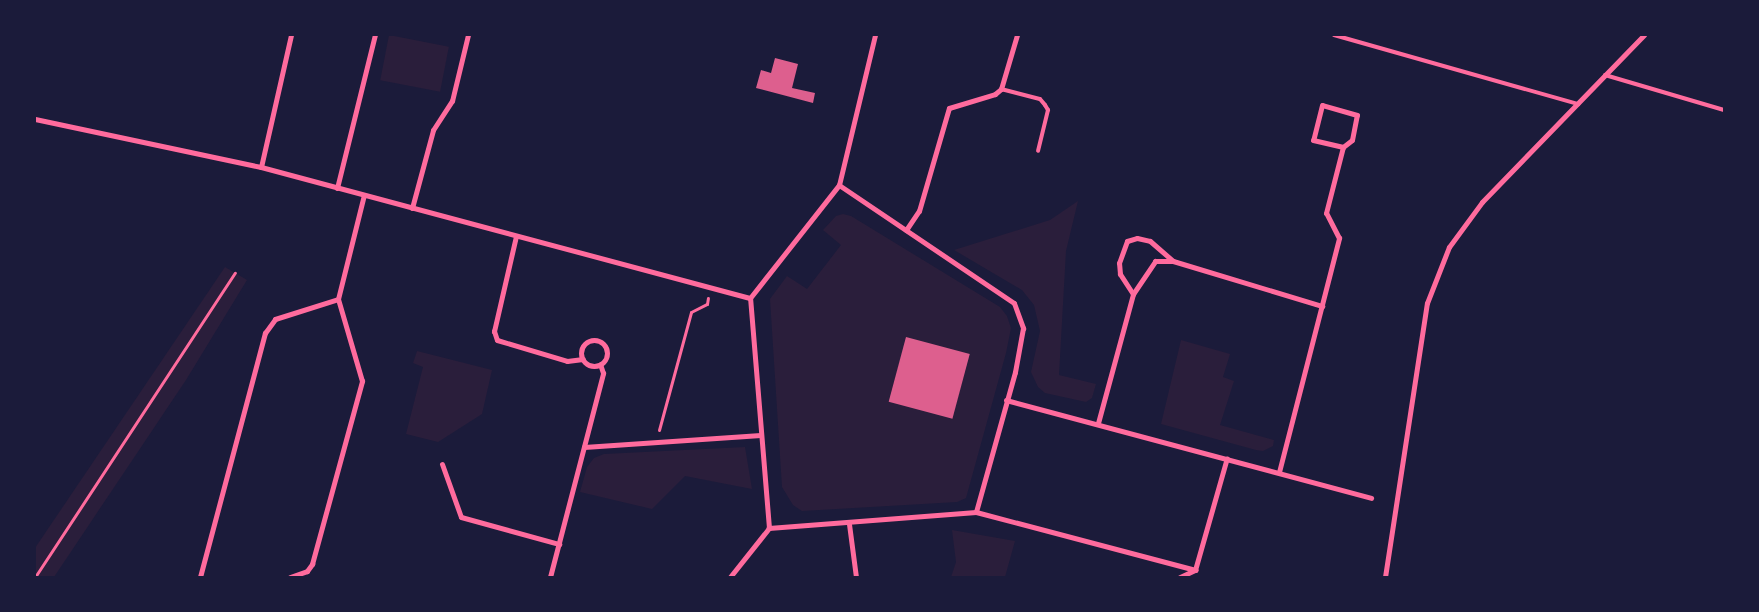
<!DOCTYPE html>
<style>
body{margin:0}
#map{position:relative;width:1759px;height:612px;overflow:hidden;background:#1b1b3a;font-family:"Exo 2",sans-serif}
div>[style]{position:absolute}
.green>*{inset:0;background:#2a1e3b;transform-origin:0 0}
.building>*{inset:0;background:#dd5f8e;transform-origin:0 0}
.path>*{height:3px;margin:-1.5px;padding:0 1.5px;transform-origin:1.5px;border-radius:1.5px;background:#ff6b9d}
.service>*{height:4px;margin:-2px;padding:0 2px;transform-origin:2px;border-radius:2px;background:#ff6b9d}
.minor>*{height:5px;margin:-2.5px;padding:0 2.5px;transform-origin:2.5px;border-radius:2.5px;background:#ff6b9d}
.minor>.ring{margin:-2.5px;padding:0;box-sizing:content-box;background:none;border:5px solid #ff6b9d;border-radius:50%}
span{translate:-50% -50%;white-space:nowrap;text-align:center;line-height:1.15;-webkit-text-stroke:4px #1b1b3a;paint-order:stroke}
.frame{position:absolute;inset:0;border:36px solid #1b1b3a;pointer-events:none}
</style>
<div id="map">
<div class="green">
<i style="left:389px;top:35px;width:61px;height:46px;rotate:11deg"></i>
<i style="clip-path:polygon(1078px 201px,1066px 251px,1059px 375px,1096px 384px,1092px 398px,1086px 402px,1045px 393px,1038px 387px,1031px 372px,1040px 331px,1034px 305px,1022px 290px,954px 250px,1050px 220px)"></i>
<i style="clip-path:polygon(843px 214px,851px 216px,1000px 307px,1007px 316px,1011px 328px,1006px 353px,966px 498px,957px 502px,802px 511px,793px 505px,782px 487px,770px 299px,787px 276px,807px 289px,841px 245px,823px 230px,836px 216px)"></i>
<i style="clip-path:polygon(225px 267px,247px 280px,186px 380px,54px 577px,35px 577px,35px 548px)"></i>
<i style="clip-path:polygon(1181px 340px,1230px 354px,1223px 377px,1234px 381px,1220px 425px,1274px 440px,1273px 446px,1263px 451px,1256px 450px,1161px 424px)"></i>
<i style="clip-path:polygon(417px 351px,492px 370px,482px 414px,438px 442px,406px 434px,423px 367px,413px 363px)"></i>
<i style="clip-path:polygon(745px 447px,752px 489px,685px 476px,652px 509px,580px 492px,587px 467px,594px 458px,604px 454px)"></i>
<i style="clip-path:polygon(952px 530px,1015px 541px,1005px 577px,951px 577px,956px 562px)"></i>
</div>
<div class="building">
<i style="clip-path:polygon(775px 58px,798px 64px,792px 88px,815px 93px,813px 103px,756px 88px,761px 70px,771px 73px)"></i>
<i style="left:906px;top:337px;width:66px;height:67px;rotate:15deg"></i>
</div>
<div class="path">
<i style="left:659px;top:430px;width:122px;rotate:-74.8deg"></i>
<i style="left:691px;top:312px;width:18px;rotate:-27deg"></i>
<i style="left:707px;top:304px;width:6px;rotate:-81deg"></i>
<i style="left:35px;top:577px;width:364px;rotate:-56.7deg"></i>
</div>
<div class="service">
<i style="left:1334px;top:35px;width:254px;rotate:15.8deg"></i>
<i style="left:1605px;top:75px;width:124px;rotate:16.4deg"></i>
<i style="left:1001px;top:89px;width:40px;rotate:14.4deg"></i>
<i style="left:1040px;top:99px;width:8px;rotate:50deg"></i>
<i style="left:1045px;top:105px;width:6px;rotate:59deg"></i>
<i style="left:1048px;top:110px;width:42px;rotate:103.7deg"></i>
</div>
<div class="minor">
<i style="left:35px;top:119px;width:231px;rotate:12deg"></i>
<i style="left:261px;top:167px;width:506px;rotate:15deg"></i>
<i style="left:261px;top:167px;width:135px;rotate:-77.2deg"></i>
<i style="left:839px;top:185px;width:211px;rotate:34deg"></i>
<i style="left:1014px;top:303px;width:27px;rotate:70deg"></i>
<i style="left:1023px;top:328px;width:45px;rotate:100.3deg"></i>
<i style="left:1015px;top:372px;width:145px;rotate:105.6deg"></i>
<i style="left:976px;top:512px;width:208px;rotate:175.6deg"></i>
<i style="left:769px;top:528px;width:231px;rotate:-94.7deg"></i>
<i style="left:750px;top:298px;width:144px;rotate:-51.8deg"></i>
<i style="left:839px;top:185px;width:154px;rotate:-76.5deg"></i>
<i style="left:337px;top:188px;width:158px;rotate:-76.1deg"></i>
<i style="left:412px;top:208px;width:81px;rotate:-74.9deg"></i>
<i style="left:433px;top:130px;width:35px;rotate:-57deg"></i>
<i style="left:452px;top:101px;width:68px;rotate:-76.4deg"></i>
<i style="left:906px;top:230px;width:23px;rotate:-56deg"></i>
<i style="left:919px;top:211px;width:107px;rotate:-73.8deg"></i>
<i style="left:949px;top:108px;width:48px;rotate:-16.9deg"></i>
<i style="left:995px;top:94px;width:8px;rotate:-40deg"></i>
<i style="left:1001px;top:89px;width:56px;rotate:-73.5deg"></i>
<i style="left:516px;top:236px;width:98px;rotate:103deg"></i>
<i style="left:494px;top:331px;width:9px;rotate:72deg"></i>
<i style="left:497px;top:340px;width:73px;rotate:16.7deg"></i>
<i style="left:567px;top:361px;width:16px;rotate:-7deg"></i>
<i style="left:1133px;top:294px;width:24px;rotate:-123deg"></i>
<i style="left:1120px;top:274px;width:11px;rotate:-95deg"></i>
<i style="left:1119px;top:263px;width:23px;rotate:-70deg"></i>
<i style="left:1127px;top:241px;width:10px;rotate:-17deg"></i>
<i style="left:1137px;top:238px;width:13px;rotate:13deg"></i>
<i style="left:1150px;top:241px;width:30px;rotate:41deg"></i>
<i style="left:338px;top:299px;width:107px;rotate:-76deg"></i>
<i class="ring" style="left:581px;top:340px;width:21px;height:21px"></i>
<i style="left:1006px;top:400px;width:378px;rotate:15deg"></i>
<i style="left:1098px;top:423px;width:134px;rotate:-74.8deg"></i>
<i style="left:1133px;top:294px;width:40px;rotate:-56deg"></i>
<i style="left:1155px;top:261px;width:18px"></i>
<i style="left:1173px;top:261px;width:156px;rotate:16.8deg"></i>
<i style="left:584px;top:447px;width:177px;rotate:-3.9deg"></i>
<i style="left:442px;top:464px;width:56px;rotate:70.3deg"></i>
<i style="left:461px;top:517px;width:102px;rotate:15.4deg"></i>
<i style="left:1279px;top:472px;width:242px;rotate:-75.6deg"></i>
<i style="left:1339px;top:238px;width:28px;rotate:-117deg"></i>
<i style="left:1326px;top:213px;width:68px;rotate:-75.6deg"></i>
<i style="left:1343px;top:147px;width:11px;rotate:-38deg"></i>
<i style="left:1352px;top:140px;width:25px;rotate:-79deg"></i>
<i style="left:1357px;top:115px;width:36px;rotate:-164deg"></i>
<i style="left:1322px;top:105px;width:36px;rotate:104deg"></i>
<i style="left:1313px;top:140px;width:31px;rotate:13deg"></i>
<i style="left:976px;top:512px;width:227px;rotate:14.8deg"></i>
<i style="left:849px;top:524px;width:53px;rotate:82.5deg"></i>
<i style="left:200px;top:577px;width:253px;rotate:-75.1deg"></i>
<i style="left:265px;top:333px;width:17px;rotate:-54deg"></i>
<i style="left:275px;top:319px;width:66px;rotate:-17.6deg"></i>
<i style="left:290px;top:577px;width:18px;rotate:-19deg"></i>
<i style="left:307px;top:571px;width:9px;rotate:-54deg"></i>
<i style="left:312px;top:564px;width:190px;rotate:-74.7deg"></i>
<i style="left:362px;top:381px;width:85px;rotate:-106.3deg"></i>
<i style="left:550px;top:577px;width:211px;rotate:-75.4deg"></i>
<i style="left:603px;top:373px;width:9px;rotate:-108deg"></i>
<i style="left:730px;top:577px;width:63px;rotate:-51.5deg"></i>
<i style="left:1180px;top:577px;width:17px;rotate:-25deg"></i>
<i style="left:1195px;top:570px;width:116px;rotate:-74.1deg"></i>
<i style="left:1385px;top:577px;width:277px;rotate:-81.3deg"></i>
<i style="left:1427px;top:303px;width:60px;rotate:-68.6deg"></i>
<i style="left:1449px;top:247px;width:56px;rotate:-53.7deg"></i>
<i style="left:1482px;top:202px;width:233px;rotate:-45.9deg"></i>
</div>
<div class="frame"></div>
</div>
